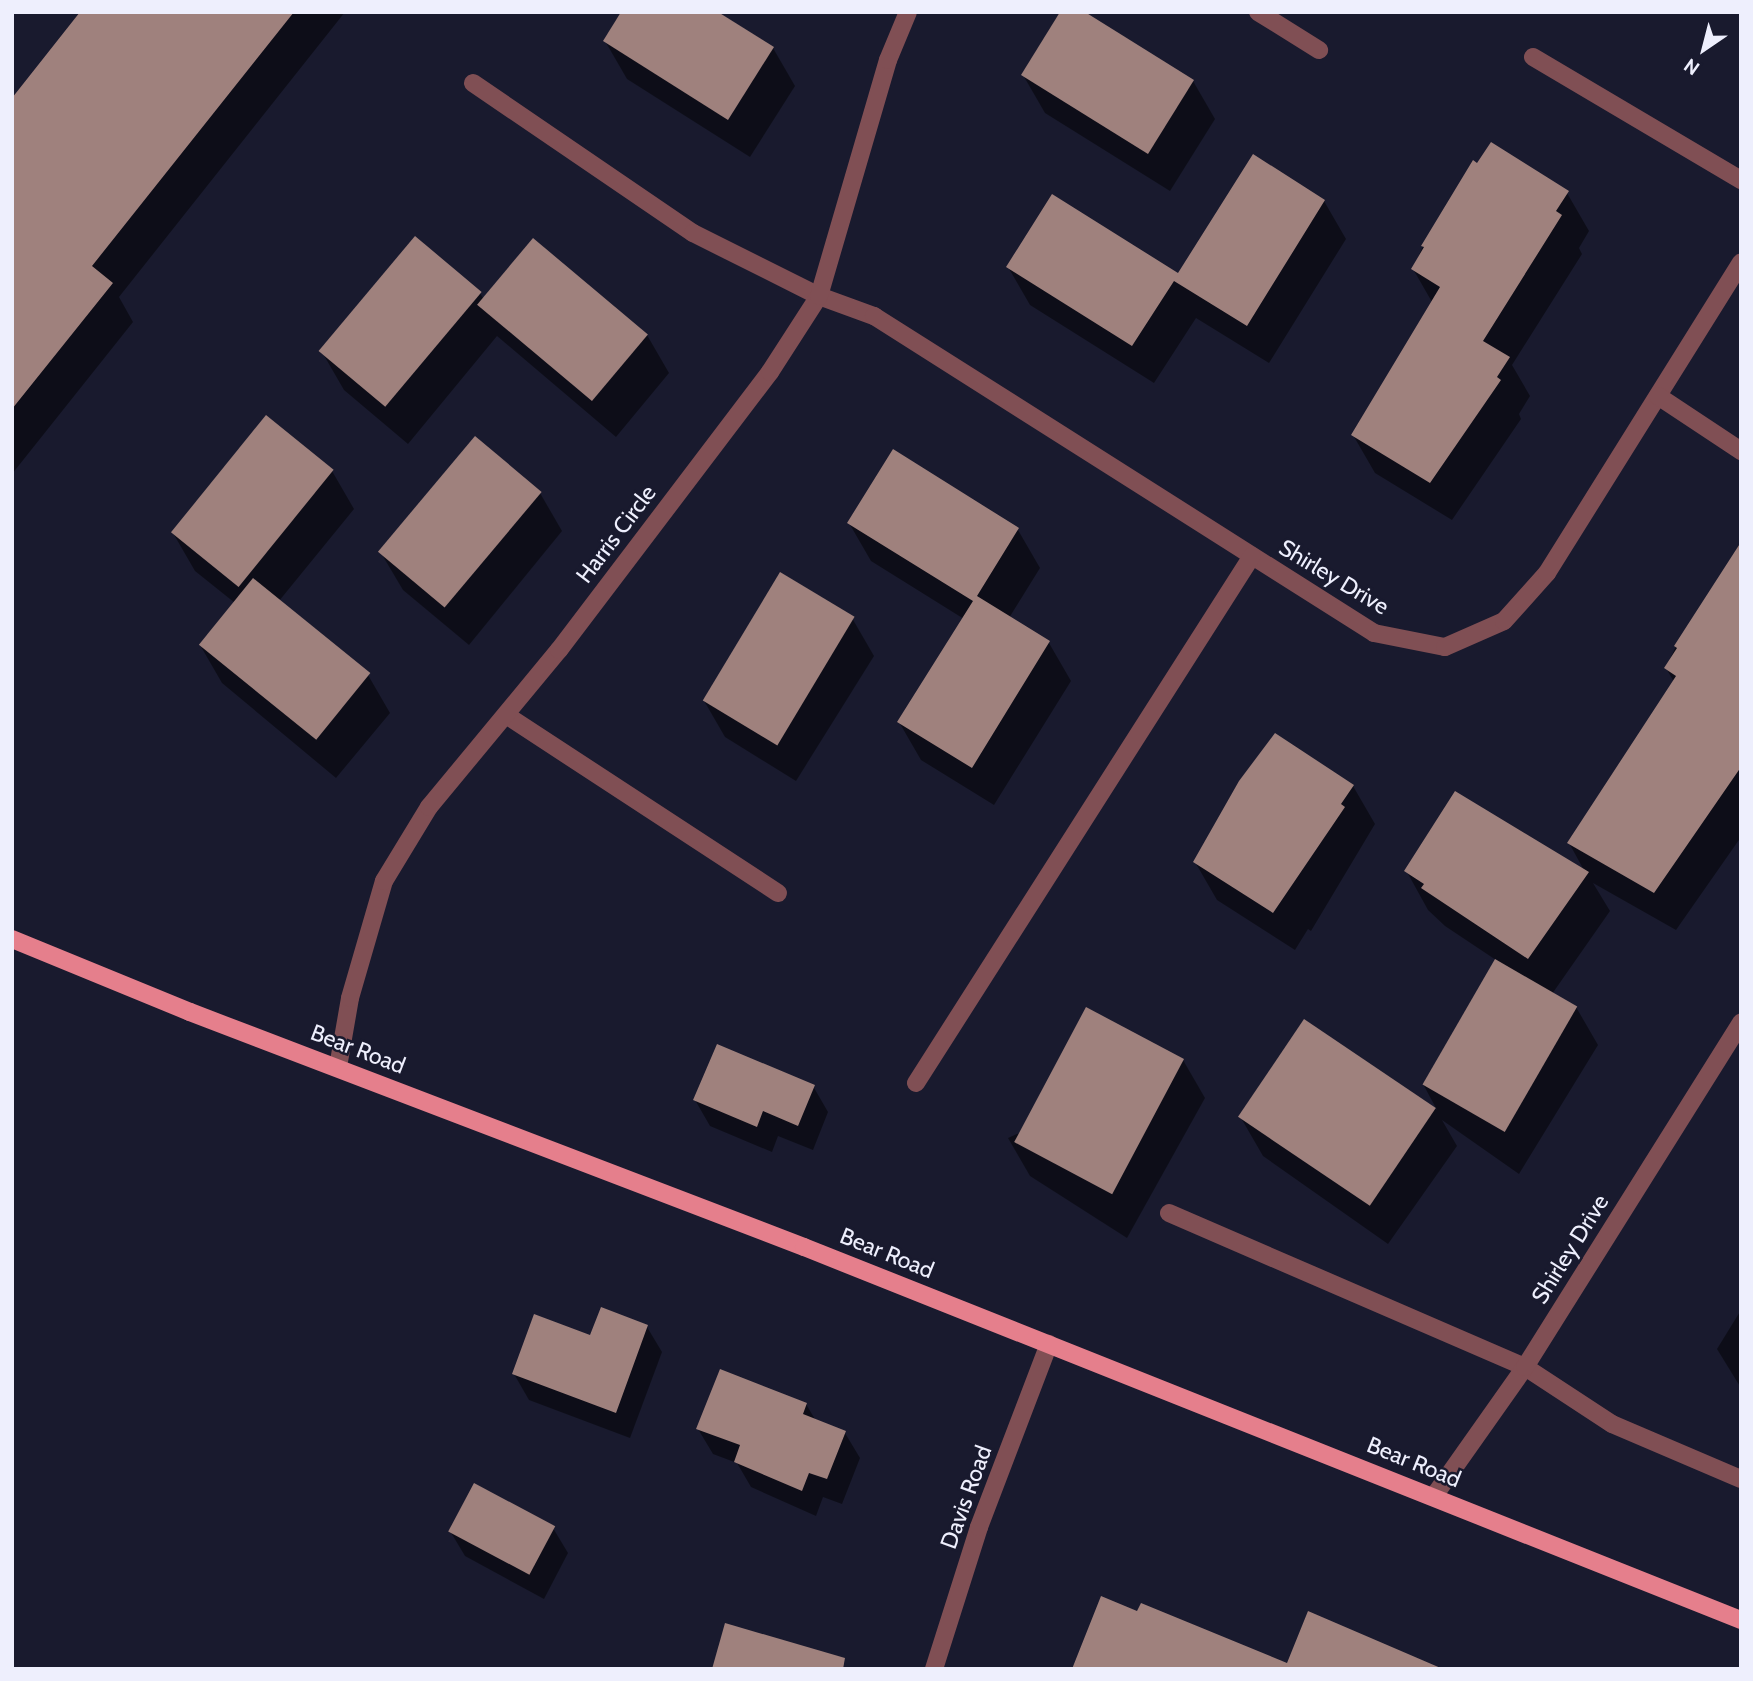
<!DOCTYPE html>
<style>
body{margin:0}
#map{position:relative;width:1753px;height:1681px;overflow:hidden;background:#191a2e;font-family:Cabin,sans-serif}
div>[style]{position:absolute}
.shadow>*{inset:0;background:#0007}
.building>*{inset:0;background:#9f817d;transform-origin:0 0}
.minor>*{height:18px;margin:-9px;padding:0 9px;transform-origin:9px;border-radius:9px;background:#804f54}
.major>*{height:18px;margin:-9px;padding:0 9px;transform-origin:9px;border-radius:9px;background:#e57f8c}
span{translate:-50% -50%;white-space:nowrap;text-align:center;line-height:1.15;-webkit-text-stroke:5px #191a2e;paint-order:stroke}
.street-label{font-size:23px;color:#eeeffd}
.frame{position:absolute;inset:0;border:14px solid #eeeffd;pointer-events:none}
.north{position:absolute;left:1669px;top:14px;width:70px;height:70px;-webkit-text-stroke:5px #191a2e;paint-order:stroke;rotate:215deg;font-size:19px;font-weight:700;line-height:28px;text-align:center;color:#eeeffd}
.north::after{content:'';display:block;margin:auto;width:24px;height:32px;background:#eeeffd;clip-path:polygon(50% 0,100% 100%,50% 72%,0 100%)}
</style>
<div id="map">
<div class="shadow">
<i style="clip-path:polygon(83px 12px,345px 12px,119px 297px,133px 322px,12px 474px,12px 100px)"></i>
<i style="clip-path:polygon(605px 41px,773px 48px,795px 86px,750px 157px,627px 79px)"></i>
<i style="clip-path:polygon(1023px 75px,1193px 81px,1215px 119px,1170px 191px,1045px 113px)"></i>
<i style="clip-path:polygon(1567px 193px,1589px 231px,1579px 248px,1582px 254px,1512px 365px,1530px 396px,1519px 414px,1521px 419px,1452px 520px,1375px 473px,1353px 435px,1432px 302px,1413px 269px,1423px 246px)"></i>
<i style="clip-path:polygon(1324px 201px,1346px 239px,1269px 363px,1196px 318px,1154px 383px,1030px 305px,1008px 267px,1179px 276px)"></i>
<i style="clip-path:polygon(480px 293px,484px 300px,647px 335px,669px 373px,616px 437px,497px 336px,408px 444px,344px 390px,322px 352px)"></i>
<i style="clip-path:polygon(893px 452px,1018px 530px,1040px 568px,1009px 618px,1049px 643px,1071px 681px,994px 805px,921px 760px,899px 722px,964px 619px,871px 561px,849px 523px)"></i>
<i style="clip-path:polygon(332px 471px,354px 509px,279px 601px,368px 675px,390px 713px,336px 778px,222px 683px,200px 645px,235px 603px,195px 571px,173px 533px)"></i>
<i style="clip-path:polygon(540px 493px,562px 531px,469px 645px,403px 590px,381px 553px)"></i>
<i style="clip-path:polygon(1741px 551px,1741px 837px,1676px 930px,1593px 883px,1610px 911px,1552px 994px,1576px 1007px,1598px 1045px,1519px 1174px,1442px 1120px,1457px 1146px,1388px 1244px,1263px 1156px,1241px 1118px,1305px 1022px,1437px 1110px,1423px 1084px,1496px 960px,1445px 926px,1428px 910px,1407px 872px,1585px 872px,1569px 843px,1674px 682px,1666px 668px,1676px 646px)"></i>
<i style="clip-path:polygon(852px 618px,874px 656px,796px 781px,725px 737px,703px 699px)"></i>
<i style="clip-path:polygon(1353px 786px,1375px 824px,1311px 931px,1308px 929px,1295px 950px,1217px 900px,1195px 862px)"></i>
<i style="clip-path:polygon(1183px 1060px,1205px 1098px,1127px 1238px,1030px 1176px,1008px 1138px)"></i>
<i style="clip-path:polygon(813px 1086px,828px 1112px,813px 1150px,778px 1136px,772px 1152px,710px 1126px,695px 1100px)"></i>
<i style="clip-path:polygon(1741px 1310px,1741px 1388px,1717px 1349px)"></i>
<i style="clip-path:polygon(647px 1327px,662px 1352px,630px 1438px,529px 1400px,514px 1374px,591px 1338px)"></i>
<i style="clip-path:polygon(806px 1404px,816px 1421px,845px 1433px,860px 1458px,842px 1504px,823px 1497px,816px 1516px,751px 1487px,737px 1463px,713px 1454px,698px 1429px)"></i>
<i style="clip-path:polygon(553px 1528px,568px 1553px,544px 1599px,465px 1556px,450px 1531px)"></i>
</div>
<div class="building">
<i style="clip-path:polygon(80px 12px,294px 12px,92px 266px,113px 283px,12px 409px,12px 98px)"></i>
<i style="clip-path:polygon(621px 12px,718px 12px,774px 47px,728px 120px,603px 41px)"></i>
<i style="clip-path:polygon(1060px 12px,1085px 12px,1194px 80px,1148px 154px,1021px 75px)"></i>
<i style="clip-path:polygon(1491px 142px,1569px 191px,1556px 211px,1562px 215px,1483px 341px,1510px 357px,1497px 377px,1501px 380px,1430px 483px,1351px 435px,1440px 287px,1411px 269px,1424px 247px,1421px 246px,1473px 160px,1477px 163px)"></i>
<i style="clip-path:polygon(1253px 154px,1325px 200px,1247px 326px,1174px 281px,1132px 346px,1006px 267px,1052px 194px,1178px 273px)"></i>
<i style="left:415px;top:236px;width:87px;height:150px;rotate:40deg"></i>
<i style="left:533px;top:238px;width:150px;height:87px;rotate:40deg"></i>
<i style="left:266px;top:415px;width:87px;height:151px;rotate:39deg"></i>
<i style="left:475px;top:436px;width:87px;height:151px;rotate:40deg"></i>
<i style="clip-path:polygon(893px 449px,1019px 528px,977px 596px,1050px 641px,972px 768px,897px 722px,973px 601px,847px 523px)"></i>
<i style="clip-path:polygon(1741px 542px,1741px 767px,1654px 893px,1567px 843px,1676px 676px,1664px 668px,1677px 648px,1674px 646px)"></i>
<i style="left:780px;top:572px;width:87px;height:150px;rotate:31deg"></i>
<i style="left:253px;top:578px;width:151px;height:86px;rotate:39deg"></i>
<i style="clip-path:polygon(1275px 733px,1354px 785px,1341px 804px,1345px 807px,1273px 913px,1193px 862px,1239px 781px)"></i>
<i style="clip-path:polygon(1455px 791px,1589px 872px,1528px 959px,1421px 888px,1424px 884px,1404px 871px)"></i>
<i style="left:1495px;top:959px;width:95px;height:145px;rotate:30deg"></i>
<i style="left:1086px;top:1007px;width:111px;height:153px;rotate:28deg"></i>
<i style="left:1304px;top:1019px;width:159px;height:118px;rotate:34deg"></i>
<i style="clip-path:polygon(717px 1044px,815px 1085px,798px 1126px,763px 1111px,757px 1127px,693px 1100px)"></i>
<i style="clip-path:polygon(601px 1307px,648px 1325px,616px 1413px,512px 1374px,534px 1314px,590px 1335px)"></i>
<i style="clip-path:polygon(720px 1369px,807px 1403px,803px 1414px,846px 1431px,827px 1479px,809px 1473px,802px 1491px,734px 1462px,740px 1445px,696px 1429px)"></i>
<i style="left:474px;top:1483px;width:92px;height:55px;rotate:28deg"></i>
<i style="clip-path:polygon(1101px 1596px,1137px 1611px,1141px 1603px,1287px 1663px,1308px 1611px,1443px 1669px,1072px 1669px)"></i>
<i style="clip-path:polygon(725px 1623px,845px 1658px,843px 1669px,712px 1669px)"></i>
</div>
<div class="minor">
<i style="left:1258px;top:12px;width:72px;rotate:31.9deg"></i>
<i style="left:1533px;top:57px;width:242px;rotate:30.6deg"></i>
<i style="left:473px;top:83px;width:266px;rotate:34.3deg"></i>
<i style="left:693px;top:233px;width:141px;rotate:26.6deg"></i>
<i style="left:819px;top:296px;width:59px;rotate:20deg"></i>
<i style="left:874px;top:316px;width:592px;rotate:32.37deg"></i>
<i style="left:1374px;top:633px;width:72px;rotate:11.2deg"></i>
<i style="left:1445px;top:647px;width:64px;rotate:-23.8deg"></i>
<i style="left:1504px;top:621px;width:64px;rotate:-48.1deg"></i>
<i style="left:1547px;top:573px;width:366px;rotate:-58deg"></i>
<i style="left:1658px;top:396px;width:100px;rotate:33.5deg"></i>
<i style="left:506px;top:715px;width:325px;rotate:33.2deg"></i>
<i style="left:338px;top:1067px;width:70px;rotate:-80.1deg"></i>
<i style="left:350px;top:998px;width:122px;rotate:-73.8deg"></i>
<i style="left:384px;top:881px;width:87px;rotate:-58.7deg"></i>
<i style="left:429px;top:807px;width:204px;rotate:-50.4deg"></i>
<i style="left:559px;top:650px;width:349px;rotate:-52.8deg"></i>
<i style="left:770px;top:372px;width:90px;rotate:-57.2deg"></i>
<i style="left:819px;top:296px;width:246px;rotate:-73.7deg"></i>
<i style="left:888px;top:60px;width:52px;rotate:-67.4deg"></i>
<i style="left:916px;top:1083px;width:625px;rotate:-57.48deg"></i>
<i style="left:1169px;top:1213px;width:388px;rotate:23.4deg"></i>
<i style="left:1525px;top:1367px;width:104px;rotate:33.2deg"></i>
<i style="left:1612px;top:1424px;width:140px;rotate:23.1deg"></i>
<i style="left:1434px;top:1496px;width:158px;rotate:-54.8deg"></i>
<i style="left:1525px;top:1367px;width:407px;rotate:-57.9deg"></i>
<i style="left:934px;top:1669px;width:149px;rotate:-72.4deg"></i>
<i style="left:979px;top:1527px;width:196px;rotate:-69.1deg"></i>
</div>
<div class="major">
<i style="left:12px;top:939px;width:192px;rotate:22.3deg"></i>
<i style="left:190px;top:1012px;width:657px;rotate:20.94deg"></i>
<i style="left:804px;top:1247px;width:1009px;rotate:21.71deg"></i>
</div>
<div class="street-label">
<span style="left:616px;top:534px;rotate:-53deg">Harris Circle</span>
<span style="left:1334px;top:577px;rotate:31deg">Shirley Drive</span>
<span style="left:358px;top:1049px;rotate:21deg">Bear Road</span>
<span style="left:1570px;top:1249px;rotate:-58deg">Shirley Drive</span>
<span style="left:887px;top:1253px;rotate:22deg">Bear Road</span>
<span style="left:1414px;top:1462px;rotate:22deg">Bear Road</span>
<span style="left:966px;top:1497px;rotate:-70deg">Davis Road</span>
</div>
<div class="frame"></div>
<div class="north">N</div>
</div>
